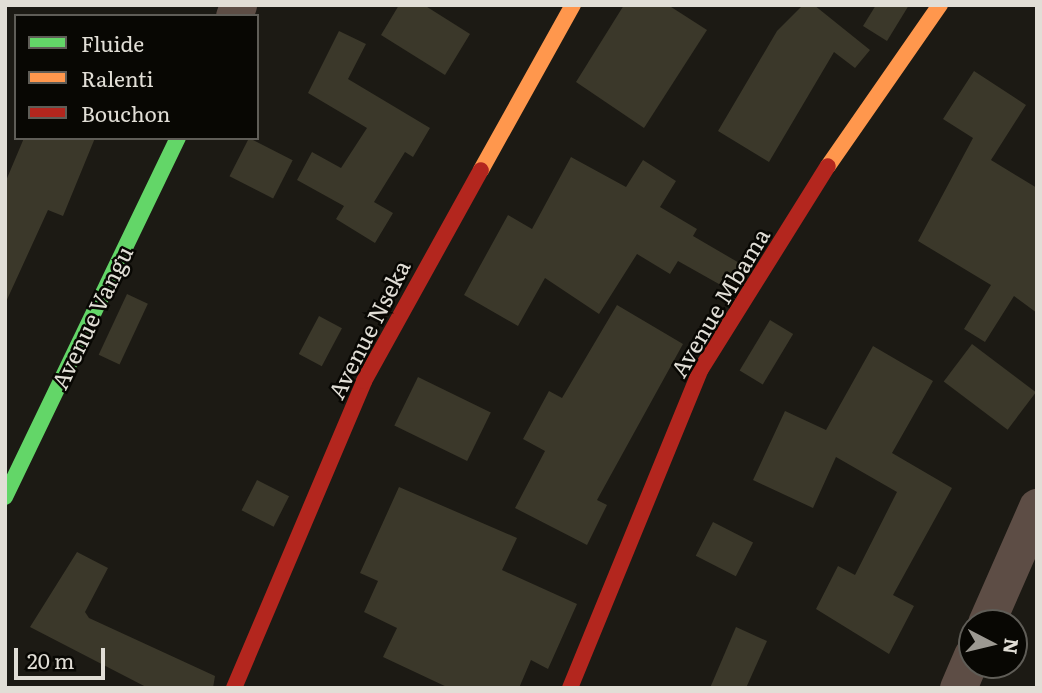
<!DOCTYPE html>
<style>
body{margin:0}
#map{position:relative;width:1042px;height:693px;overflow:hidden;background:#1c1a14;font-family:Literata,serif}
div>[style]{position:absolute}
.building>*{inset:0;background:#3b382a;transform-origin:0 0}
.street>*{height:37px;margin:-18.5px;padding:0 18.5px;transform-origin:18.5px;border-radius:18.5px;background:#5d4d45}
.fast>*{height:16px;margin:-8px;padding:0 8px;transform-origin:8px;border-radius:8px;background:#63d668}
.slow>*{height:16px;margin:-8px;padding:0 8px;transform-origin:8px;border-radius:8px;background:#ff974d}
.jam>*{height:16px;margin:-8px;padding:0 8px;transform-origin:8px;border-radius:8px;background:#b3261e}
span{translate:-50% -50%;white-space:nowrap;text-align:center;line-height:1.15;-webkit-text-stroke:5px #080703;paint-order:stroke}
.street-label{font-size:23px;color:#e1ded6}
.frame{position:absolute;inset:0;border:7px solid #e1ded6;pointer-events:none}
.legend{position:absolute;left:14px;top:14px;width:245px;height:126px;box-sizing:border-box;background:#080703;border:2px solid #5f5d57;margin:0;padding:9px 12px;list-style:none;font-size:21px;color:#e1ded6}
.legend li{display:flex;align-items:center;gap:14px;height:35px}
.legend b{width:35px;border:2px solid #5f5d57}
.north{position:absolute;left:958px;top:609px;width:70px;height:70px;box-sizing:border-box;background:#080703;border:2px solid #5f5d57;border-radius:50%;rotate:97deg;font-size:19px;font-weight:700;line-height:28px;text-align:center;color:#e1ded6}
.north::after{content:'';display:block;margin:auto;width:24px;height:32px;background:#9c9992;clip-path:polygon(50% 0,100% 100%,50% 72%,0 100%)}
.scale{position:absolute;left:14px;top:648px;width:91px;height:32px;box-sizing:border-box;border:4px solid #e1ded6;border-top:0;padding-left:9px;font-size:21px;line-height:24px;white-space:nowrap;color:#e1ded6;-webkit-text-stroke:5px #080703;paint-order:stroke}
</style>
<div id="map">
<div class="building">
<i style="clip-path:polygon(399px 5px,424px 5px,470px 34px,445px 75px,381px 35px)"></i>
<i style="clip-path:polygon(624px 5px,668px 5px,707px 30px,644px 128px,576px 82px)"></i>
<i style="clip-path:polygon(803px 5px,814px 5px,870px 50px,855px 68px,834px 52px,769px 162px,718px 131px,777px 31px)"></i>
<i style="clip-path:polygon(876px 5px,909px 5px,887px 41px,863px 26px)"></i>
<i style="clip-path:polygon(339px 31px,366px 44px,348px 79px,430px 128px,413px 157px,405px 152px,374px 202px,393px 213px,375px 243px,336px 219px,344px 206px,297px 180px,312px 152px,341px 168px,367px 128px,308px 93px)"></i>
<i style="clip-path:polygon(974px 71px,1026px 105px,991px 160px,1037px 188px,1037px 313px,1014px 296px,985px 342px,964px 329px,991px 285px,918px 241px,973px 138px,943px 119px)"></i>
<i style="clip-path:polygon(24px 138px,95px 138px,63px 216px,48px 210px,5px 304px,5px 183px)"></i>
<i style="left:249px;top:138px;width:49px;height:43px;rotate:27deg"></i>
<i style="clip-path:polygon(571px 157px,626px 187px,643px 160px,676px 181px,660px 207px,697px 229px,693px 236px,741px 264px,726px 288px,678px 261px,670px 274px,637px 254px,599px 314px,545px 278px,518px 326px,464px 295px,508px 215px,532px 229px)"></i>
<i style="left:127px;top:294px;width:23px;height:67px;rotate:25deg"></i>
<i style="clip-path:polygon(617px 305px,683px 344px,597px 500px,607px 505px,587px 545px,515px 508px,545px 451px,523px 439px,549px 391px,562px 398px)"></i>
<i style="left:319px;top:316px;width:26px;height:43px;rotate:28deg"></i>
<i style="left:770px;top:320px;width:27px;height:59px;rotate:31deg"></i>
<i style="left:972px;top:344px;width:80px;height:47px;rotate:37deg"></i>
<i style="clip-path:polygon(873px 346px,933px 381px,892px 453px,952px 488px,893px 595px,914px 606px,889px 654px,816px 609px,838px 566px,855px 575px,897px 492px,836px 457px,813px 508px,753px 480px,785px 411px,826px 430px)"></i>
<i style="left:418px;top:377px;width:81px;height:54px;rotate:26deg"></i>
<i style="left:257px;top:480px;width:36px;height:34px;rotate:27deg"></i>
<i style="clip-path:polygon(399px 487px,517px 538px,502px 570px,577px 604px,548px 669px,531px 660px,519px 688px,449px 688px,383px 657px,397px 628px,364px 612px,378px 581px,360px 573px)"></i>
<i style="left:713px;top:522px;width:45px;height:38px;rotate:27deg"></i>
<i style="clip-path:polygon(77px 552px,108px 568px,85px 612px,89px 618px,215px 676px,213px 688px,148px 688px,30px 627px)"></i>
<i style="clip-path:polygon(736px 627px,767px 641px,746px 688px,710px 688px)"></i>
</div>
<div class="street">
<i style="left:234px;top:16px;width:12px;rotate:-70deg"></i>
<i style="left:986px;top:623px;width:127px;rotate:-66.3deg"></i>
<i style="left:958px;top:688px;width:36px;rotate:-67deg"></i>
</div>
<div class="fast">
<i style="left:5px;top:497px;width:399px;rotate:-64.3deg"></i>
</div>
<div class="slow">
<i style="left:828px;top:166px;width:196px;rotate:-55.2deg"></i>
<i style="left:481px;top:170px;width:189px;rotate:-60.9deg"></i>
</div>
<div class="jam">
<i style="left:234px;top:688px;width:333px;rotate:-67deg"></i>
<i style="left:364px;top:381px;width:241px;rotate:-61deg"></i>
<i style="left:570px;top:688px;width:345px;rotate:-67.7deg"></i>
<i style="left:701px;top:369px;width:239px;rotate:-58deg"></i>
</div>
<div class="street-label">
<span style="left:719px;top:302px;rotate:-59deg">Avenue Mbama</span>
<span style="left:91px;top:317px;rotate:-64deg">Avenue Vangu</span>
<span style="left:368px;top:329px;rotate:-63deg">Avenue Nseka</span>
</div>
<div class="frame"></div>
<ul class="legend">
<li><b style="height:9px;background:#63d668"></b>Fluide</li>
<li><b style="height:9px;background:#ff974d"></b>Ralenti</li>
<li><b style="height:9px;background:#b3261e"></b>Bouchon</li>
</ul>
<div class="north">N</div>
<div class="scale">20 m</div>
</div>
